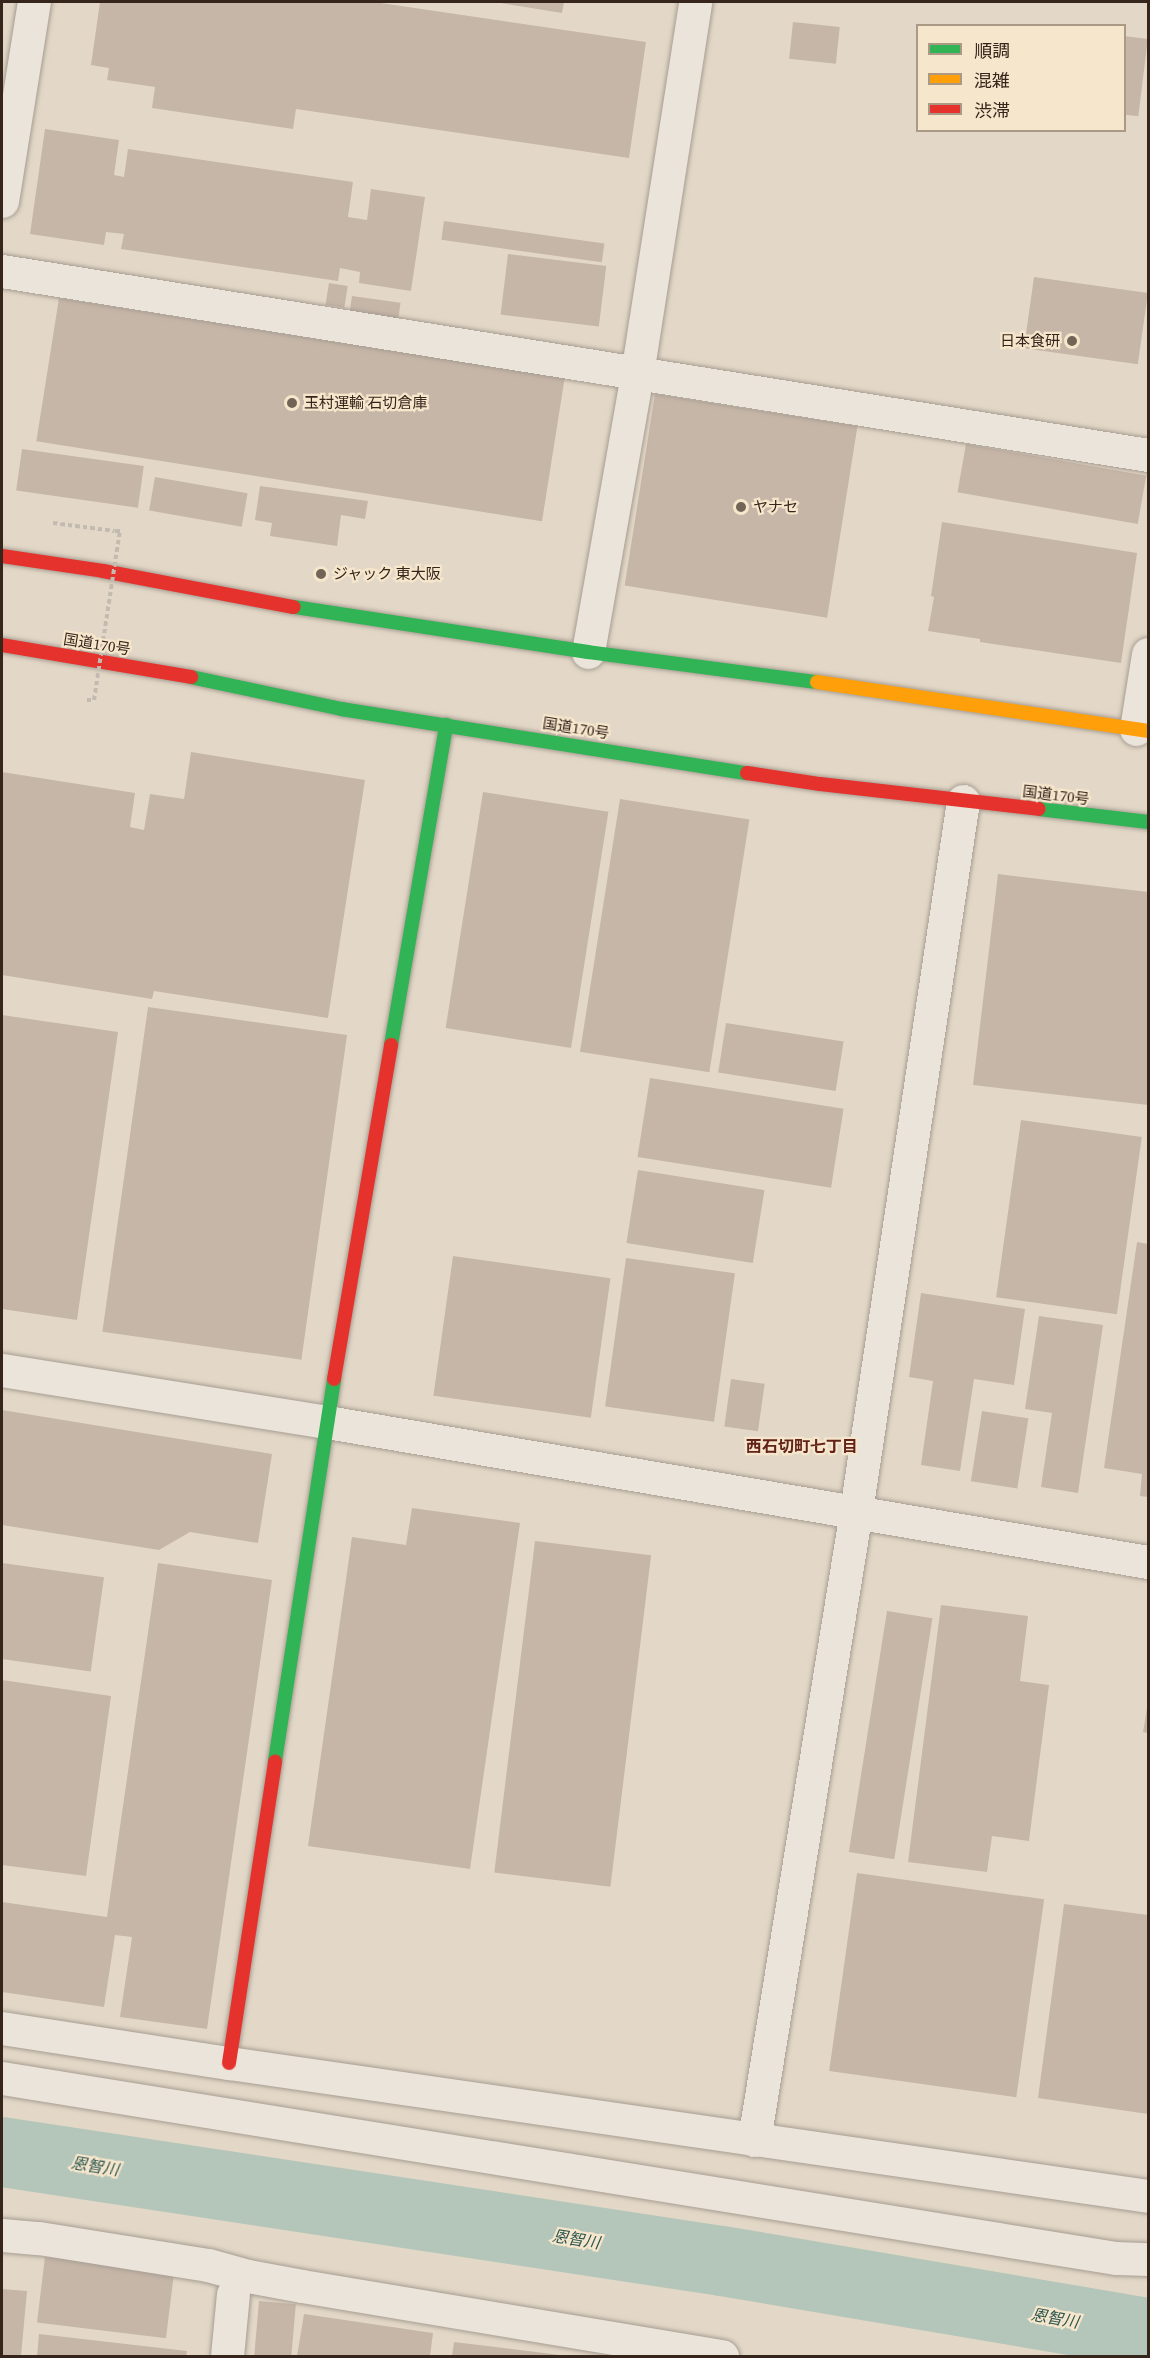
<!DOCTYPE html>
<meta charset="utf-8">
<style>
body{margin:0}
#map{position:relative;width:1150px;height:2358px;overflow:hidden;background:#e3d8c7;font-family:"Source Serif 4","Noto Sans JP",serif}
div>[style]{position:absolute}
.river>*{height:70px;margin:-35px;padding:0 35px;transform-origin:35px;border-radius:35px;background:#b4c6b9}
.building>*{inset:0;background:#c6b6a8;transform-origin:0 0}
.path>*{height:4px;margin-top:-2px;transform-origin:0;background:repeating-linear-gradient(90deg,#c3bbb1 0 4.5px,transparent 0 7.5px)}
.roads{filter:drop-shadow(0 0 2px #a79d92) drop-shadow(0 0 2px #a79d92)}
.street>*{height:33px;margin:-16.5px;padding:0 16.5px;transform-origin:16.5px;border-radius:16.5px;background:#eae4da}
.fast>*{height:14px;margin:-7px;padding:0 7px;transform-origin:7px;border-radius:7px;background:#30b455}
.slow>*{height:14px;margin:-7px;padding:0 7px;transform-origin:7px;border-radius:7px;background:#ff9f0a}
.jam>*{height:14px;margin:-7px;padding:0 7px;transform-origin:7px;border-radius:7px;background:#e5322d}
.path-bridge>*{height:4px;margin-top:-2px;transform-origin:0;background:repeating-linear-gradient(90deg,#c3bbb1 0 4.5px,transparent 0 7.5px)}
.dots>*{width:16px;height:16px;translate:-50% -50%;box-sizing:border-box;border:3px solid #f6e6cc;border-radius:50%}
span{translate:-50% -50%;white-space:nowrap;text-align:center;line-height:1.15;-webkit-text-stroke:4.5px #f6e6cc;paint-order:stroke}
.poi-label{font-size:15px;color:#35251b}
.right{translate:-100% -50%;text-align:right}
.left{translate:0 -50%;text-align:left}
.street-label{font-size:15px;color:#35251b}
.neighbourhood-label{font-size:16px;color:#622219;font-weight:700}
.water-label{font-size:16px;color:#29554f;font-style:italic}
.frame{position:absolute;inset:0;border:3px solid #35251b;pointer-events:none}
.legend{position:absolute;left:916px;top:24px;width:210px;height:108px;box-sizing:border-box;background:#f6e6cc;border:2px solid #a99985;margin:0;padding:8px 10px;list-style:none;font-size:18px;color:#35251b}
.legend li{display:flex;align-items:center;gap:12px;height:30px}
.legend b{width:30px;border:2px solid #a99985}
</style>
<div id="map">
<div class="river">
<i style="left:2px;top:2152px;width:728px;rotate:8.61deg"></i>
<i style="left:722px;top:2261px;width:432px;rotate:9.6deg"></i>
</div>
<div class="building">
<i style="clip-path:polygon(100px 2px,374px 2px,646px 42px,629px 158px,296px 109px,293px 129px,152px 108px,155px 87px,107px 80px,109px 68px,91px 65px)"></i>
<i style="clip-path:polygon(494px 2px,564px 2px,562px 13px)"></i>
<i style="left:793px;top:22px;width:47px;height:37px;rotate:6deg"></i>
<i style="left:1124px;top:36px;width:24px;height:78px;rotate:7deg"></i>
<i style="clip-path:polygon(45px 129px,119px 140px,114px 175px,124px 177px,128px 149px,353px 182px,348px 217px,367px 220px,371px 189px,425px 197px,411px 291px,359px 283px,360px 272px,340px 268px,338px 281px,121px 249px,124px 234px,106px 232px,104px 245px,30px 234px)"></i>
<i style="left:444px;top:221px;width:162px;height:19px;rotate:8deg"></i>
<i style="left:508px;top:254px;width:99px;height:61px;rotate:7deg"></i>
<i style="left:1034px;top:277px;width:115px;height:72px;rotate:8deg"></i>
<i style="left:329px;top:283px;width:19px;height:22px;rotate:9deg"></i>
<i style="left:352px;top:296px;width:49px;height:18px;rotate:8deg"></i>
<i style="left:59px;top:298px;width:512px;height:145px;rotate:9deg"></i>
<i style="left:655px;top:394px;width:205px;height:194px;rotate:9deg"></i>
<i style="left:966px;top:444px;width:183px;height:49px;rotate:10deg"></i>
<i style="left:22px;top:449px;width:123px;height:42px;rotate:8deg"></i>
<i style="left:155px;top:477px;width:94px;height:34px;rotate:10deg"></i>
<i style="clip-path:polygon(260px 486px,368px 501px,365px 519px,341px 515px,337px 546px,270px 536px,272px 523px,255px 520px)"></i>
<i style="clip-path:polygon(942px 522px,1137px 553px,1121px 663px,980px 642px,980px 639px,928px 631px,934px 597px,931px 596px)"></i>
<i style="clip-path:polygon(191px 752px,365px 780px,328px 1018px,154px 991px,152px 999px,2px 975px,2px 772px,135px 793px,130px 827px,144px 830px,150px 794px,184px 799px)"></i>
<i style="left:483px;top:792px;width:127px;height:239px;rotate:9deg"></i>
<i style="left:620px;top:799px;width:131px;height:256px;rotate:9deg"></i>
<i style="clip-path:polygon(998px 874px,1148px 892px,1148px 1105px,973px 1085px)"></i>
<i style="left:148px;top:1007px;width:201px;height:328px;rotate:8deg"></i>
<i style="clip-path:polygon(2px 1015px,118px 1032px,77px 1320px,2px 1309px)"></i>
<i style="left:726px;top:1023px;width:119px;height:50px;rotate:9deg"></i>
<i style="left:650px;top:1078px;width:196px;height:80px;rotate:9deg"></i>
<i style="left:1021px;top:1120px;width:122px;height:179px;rotate:8deg"></i>
<i style="left:638px;top:1170px;width:128px;height:74px;rotate:9deg"></i>
<i style="clip-path:polygon(1137px 1242px,1148px 1244px,1148px 1497px,1140px 1496px,1142px 1474px,1104px 1468px)"></i>
<i style="left:453px;top:1256px;width:159px;height:141px;rotate:8deg"></i>
<i style="left:626px;top:1258px;width:110px;height:150px;rotate:8deg"></i>
<i style="clip-path:polygon(921px 1293px,1025px 1309px,1014px 1385px,974px 1379px,960px 1471px,921px 1465px,933px 1381px,909px 1377px)"></i>
<i style="clip-path:polygon(1039px 1316px,1103px 1325px,1078px 1493px,1041px 1487px,1052px 1413px,1025px 1409px)"></i>
<i style="left:731px;top:1379px;width:34px;height:48px;rotate:8deg"></i>
<i style="clip-path:polygon(2px 1410px,272px 1454px,258px 1543px,190px 1532px,159px 1550px,2px 1525px)"></i>
<i style="left:982px;top:1411px;width:47px;height:71px;rotate:9deg"></i>
<i style="clip-path:polygon(412px 1508px,520px 1523px,470px 1869px,308px 1846px,352px 1537px,406px 1545px)"></i>
<i style="left:535px;top:1541px;width:117px;height:334px;rotate:7deg"></i>
<i style="left:2px;top:1563px;width:103px;height:95px;rotate:8deg"></i>
<i style="clip-path:polygon(158px 1563px,272px 1580px,207px 2029px,120px 2017px,132px 1937px,115px 1935px,104px 2007px,2px 1992px,2px 1902px,107px 1917px)"></i>
<i style="clip-path:polygon(941px 1605px,1028px 1616px,1020px 1681px,1049px 1685px,1029px 1841px,992px 1836px,987px 1872px,908px 1862px)"></i>
<i style="left:887px;top:1611px;width:46px;height:244px;rotate:9deg"></i>
<i style="clip-path:polygon(2px 1680px,111px 1696px,86px 1876px,2px 1865px)"></i>
<i style="clip-path:polygon(1147px 1708px,1148px 1708px,1148px 1733px,1143px 1732px)"></i>
<i style="left:857px;top:1873px;width:189px;height:200px;rotate:8deg"></i>
<i style="clip-path:polygon(1064px 1904px,1148px 1915px,1148px 2114px,1038px 2098px)"></i>
<i style="left:45px;top:2257px;width:130px;height:66px;rotate:7deg"></i>
<i style="clip-path:polygon(2px 2289px,27px 2291px,21px 2356px,2px 2356px)"></i>
<i style="left:259px;top:2301px;width:37px;height:55px;rotate:5deg"></i>
<i style="clip-path:polygon(304px 2314px,433px 2333px,430px 2356px,297px 2356px)"></i>
<i style="clip-path:polygon(39px 2334px,187px 2351px,186px 2356px,37px 2356px)"></i>
<i style="clip-path:polygon(454px 2342px,560px 2355px,559px 2356px,452px 2356px)"></i>
</div>
<div class="path">
<i style="left:53px;top:523px;width:62px;rotate:7.5deg"></i>
</div>
<div class="roads">
<div class="street">
<i style="left:2px;top:201px;width:202px;rotate:-80.9deg"></i>
<i style="left:2px;top:271px;width:1161px;rotate:9.12deg"></i>
<i style="left:588px;top:652px;width:282px;rotate:-80deg"></i>
<i style="left:637px;top:374px;width:376px;rotate:-81.1deg"></i>
<i style="left:1136px;top:729px;width:76px;rotate:-80.9deg"></i>
<i style="left:2px;top:1370px;width:329px;rotate:9.1deg"></i>
<i style="left:327px;top:1422px;width:833px;rotate:9.68deg"></i>
<i style="left:2px;top:2028px;width:230px;rotate:8.8deg"></i>
<i style="left:229px;top:2063px;width:929px;rotate:8.23deg"></i>
<i style="left:2px;top:2078px;width:1128px;rotate:9.18deg"></i>
<i style="left:1116px;top:2258px;width:32px;rotate:2deg"></i>
<i style="left:754px;top:2140px;width:637px;rotate:-80.79deg"></i>
<i style="left:856px;top:1511px;width:718px;rotate:-81.43deg"></i>
<i style="left:2px;top:2235px;width:37px;rotate:5deg"></i>
<i style="left:39px;top:2238px;width:171px;rotate:9.1deg"></i>
<i style="left:208px;top:2265px;width:41px;rotate:15.4deg"></i>
<i style="left:248px;top:2276px;width:55px;rotate:10.5deg"></i>
<i style="left:302px;top:2286px;width:426px;rotate:9.5deg"></i>
<i style="left:227px;top:2356px;width:62px;rotate:-84.5deg"></i>
</div>
<div class="fast">
<i style="left:294px;top:607px;width:297px;rotate:8.7deg"></i>
<i style="left:588px;top:652px;width:231px;rotate:7.5deg"></i>
<i style="left:191px;top:677px;width:153px;rotate:12deg"></i>
<i style="left:341px;top:709px;width:411px;rotate:9deg"></i>
<i style="left:1039px;top:809px;width:110px;rotate:6.8deg"></i>
<i style="left:391px;top:1045px;width:325px;rotate:-80.2deg"></i>
<i style="left:275px;top:1761px;width:387px;rotate:-81.2deg"></i>
</div>
<div class="slow">
<i style="left:817px;top:682px;width:335px;rotate:8.4deg"></i>
</div>
<div class="jam">
<i style="left:2px;top:556px;width:102px;rotate:8.4deg"></i>
<i style="left:103px;top:571px;width:194px;rotate:10.7deg"></i>
<i style="left:2px;top:645px;width:192px;rotate:9.6deg"></i>
<i style="left:747px;top:773px;width:74px;rotate:8.6deg"></i>
<i style="left:820px;top:784px;width:220px;rotate:6.5deg"></i>
<i style="left:334px;top:1379px;width:339px;rotate:-80.3deg"></i>
<i style="left:229px;top:2063px;width:305px;rotate:-81.3deg"></i>
</div>
</div>
<div class="path-bridge">
<i style="left:87px;top:700px;width:7px"></i>
<i style="left:94px;top:700px;width:171px;rotate:-81.3deg"></i>
<i style="left:120px;top:531px;width:6px;rotate:180deg"></i>
</div>
<div class="dots">
<i style="left:1072px;top:341px;background:#726457"></i>
<i style="left:292px;top:403px;background:#726457"></i>
<i style="left:741px;top:507px;background:#726457"></i>
<i style="left:321px;top:574px;background:#726457"></i>
</div>
<div class="poi-label">
<span class="right" style="left:1060px;top:341px">日本食研</span>
<span class="left" style="left:304px;top:403px">玉村運輸 石切倉庫</span>
<span class="left" style="left:753px;top:507px">ヤナセ</span>
<span class="left" style="left:333px;top:574px">ジャック 東大阪</span>
</div>
<div class="street-label">
<span style="left:97px;top:644px;rotate:9deg">国道170号</span>
<span style="left:576px;top:728px;rotate:9deg">国道170号</span>
<span style="left:1056px;top:795px;rotate:7deg">国道170号</span>
</div>
<div class="neighbourhood-label">
<span style="left:802px;top:1446px">西石切町七丁目</span>
</div>
<div class="water-label">
<span style="left:95px;top:2166px;rotate:9deg">恩智川</span>
<span style="left:576px;top:2239px;rotate:9deg">恩智川</span>
<span style="left:1055px;top:2318px;rotate:10deg">恩智川</span>
</div>
<div class="frame"></div>
<ul class="legend">
<li><b style="height:8px;background:#30b455"></b>順調</li>
<li><b style="height:8px;background:#ff9f0a"></b>混雑</li>
<li><b style="height:8px;background:#e5322d"></b>渋滞</li>
</ul>
</div>
